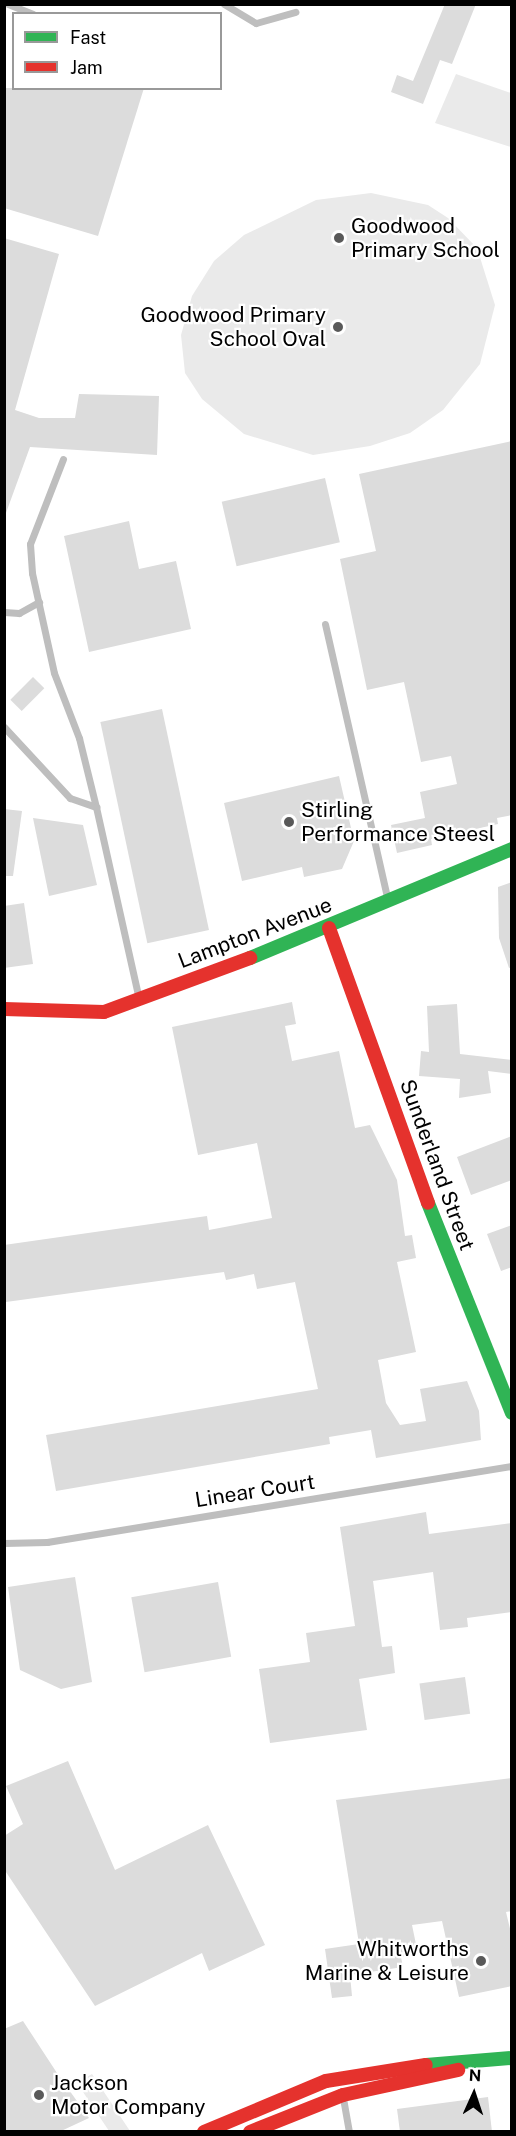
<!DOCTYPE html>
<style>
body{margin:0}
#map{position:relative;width:516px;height:2136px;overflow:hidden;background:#fff;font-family:"Public Sans",sans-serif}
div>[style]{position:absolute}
.green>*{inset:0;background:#eaeaea}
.building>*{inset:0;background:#dcdcdc;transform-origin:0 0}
.lane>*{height:7px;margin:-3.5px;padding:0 3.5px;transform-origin:3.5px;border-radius:3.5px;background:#bebebe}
.fast>*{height:14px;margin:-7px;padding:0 7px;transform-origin:7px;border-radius:7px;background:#30b455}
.jam>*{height:14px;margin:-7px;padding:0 7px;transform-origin:7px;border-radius:7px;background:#e5322d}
.dots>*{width:16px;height:16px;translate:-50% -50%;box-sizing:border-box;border:3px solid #fff;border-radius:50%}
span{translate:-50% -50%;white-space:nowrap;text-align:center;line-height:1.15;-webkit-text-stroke:4.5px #fff;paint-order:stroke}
.poi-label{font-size:21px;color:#000}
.left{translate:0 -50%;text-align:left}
.right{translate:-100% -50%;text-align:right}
.street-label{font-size:21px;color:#000}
.frame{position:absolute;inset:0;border:6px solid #000;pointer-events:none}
.legend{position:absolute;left:12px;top:12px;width:210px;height:78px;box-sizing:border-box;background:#fff;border:2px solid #999;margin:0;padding:8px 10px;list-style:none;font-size:18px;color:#000}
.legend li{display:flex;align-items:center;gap:12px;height:30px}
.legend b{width:30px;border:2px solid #999}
.north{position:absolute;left:444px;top:2064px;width:60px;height:60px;-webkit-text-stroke:4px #fff;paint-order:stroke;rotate:3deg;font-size:16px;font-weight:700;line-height:24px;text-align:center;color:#000}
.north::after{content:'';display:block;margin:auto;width:21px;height:27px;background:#000;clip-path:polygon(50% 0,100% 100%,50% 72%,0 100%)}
</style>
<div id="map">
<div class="green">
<i style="clip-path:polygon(456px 74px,511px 93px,511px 147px,435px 123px)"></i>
<i style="clip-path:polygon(371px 193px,428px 205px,448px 218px,477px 248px,495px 305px,480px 364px,443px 410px,410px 433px,370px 446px,313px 455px,244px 434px,202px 399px,185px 373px,181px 335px,192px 296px,214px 261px,244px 235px,316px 200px)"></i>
<i style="clip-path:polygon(92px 2074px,130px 2131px,109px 2131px,77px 2083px)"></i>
</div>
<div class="building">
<i style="clip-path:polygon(445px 4px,476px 4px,452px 64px,440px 60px,423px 104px,391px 92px,397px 75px,413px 81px)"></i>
<i style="clip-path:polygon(4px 88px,144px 88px,98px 236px,4px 208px)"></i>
<i style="clip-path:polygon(4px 238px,59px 254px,15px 410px,39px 418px,75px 418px,79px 394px,159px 396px,157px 455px,30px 447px,6px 513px)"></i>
<i style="clip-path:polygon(512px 441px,512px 815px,497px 818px,498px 824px,431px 839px,432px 845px,397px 853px,391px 825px,425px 818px,420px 792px,457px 784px,451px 756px,421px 762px,404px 682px,367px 690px,340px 559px,376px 551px,359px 474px)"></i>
<i style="left:325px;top:478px;width:66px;height:106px;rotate:77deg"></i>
<i style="clip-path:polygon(129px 521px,139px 569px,176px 561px,191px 629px,89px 652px,64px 536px)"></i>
<i style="left:33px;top:677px;width:16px;height:32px;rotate:45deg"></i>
<i style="left:162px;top:709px;width:226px;height:63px;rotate:78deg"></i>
<i style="clip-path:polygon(339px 776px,354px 841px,342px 869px,304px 877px,302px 867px,242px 881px,224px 803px)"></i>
<i style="clip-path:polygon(4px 809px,22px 811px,13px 876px,4px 876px)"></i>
<i style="clip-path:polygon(33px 818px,83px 825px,97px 885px,49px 896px)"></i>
<i style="clip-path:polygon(512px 882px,512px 967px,509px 968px,499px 938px,498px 887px)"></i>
<i style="clip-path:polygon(24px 903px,33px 964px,4px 968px,4px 906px)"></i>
<i style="clip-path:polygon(292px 1002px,296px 1024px,285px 1026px,292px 1061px,339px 1051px,355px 1128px,370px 1125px,397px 1180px,405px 1236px,412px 1235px,416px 1258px,397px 1262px,416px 1352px,378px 1360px,386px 1403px,400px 1425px,426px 1421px,420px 1389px,467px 1381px,479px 1411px,481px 1440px,376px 1458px,371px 1430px,329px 1437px,330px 1444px,56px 1491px,46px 1435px,318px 1389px,295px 1282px,257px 1289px,254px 1274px,226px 1280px,224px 1272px,6px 1302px,4px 1295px,4px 1245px,207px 1216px,209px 1230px,272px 1218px,257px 1143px,198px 1155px,172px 1027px)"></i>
<i style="clip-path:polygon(457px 1004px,460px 1054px,512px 1060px,512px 1074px,488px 1071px,491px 1093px,459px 1098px,460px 1079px,419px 1076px,421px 1051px,429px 1052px,427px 1006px)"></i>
<i style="clip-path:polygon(512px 1136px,512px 1180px,471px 1195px,457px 1157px)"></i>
<i style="clip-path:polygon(512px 1225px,512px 1267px,501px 1271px,487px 1234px)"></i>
<i style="clip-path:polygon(426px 1512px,429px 1534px,512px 1523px,512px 1612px,467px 1618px,468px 1627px,440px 1630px,433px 1572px,373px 1581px,382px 1647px,392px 1646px,395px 1673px,359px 1679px,367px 1730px,270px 1743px,259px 1669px,310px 1662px,306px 1633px,355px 1626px,340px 1527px)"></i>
<i style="clip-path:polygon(75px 1577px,92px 1682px,61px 1689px,20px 1670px,8px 1587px)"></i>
<i style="left:218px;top:1582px;width:76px;height:88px;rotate:80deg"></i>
<i style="left:465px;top:1677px;width:37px;height:46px;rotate:82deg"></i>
<i style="clip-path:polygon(68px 1761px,115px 1870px,208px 1825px,265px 1945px,209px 1971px,202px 1953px,95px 2006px,4px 1869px,4px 1836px,23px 1824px,6px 1786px)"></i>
<i style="clip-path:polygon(512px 1778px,512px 1911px,506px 1912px,512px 1937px,512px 1986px,459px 1997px,442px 1921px,412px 1925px,418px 1954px,401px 1957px,403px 1967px,350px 1975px,352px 1996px,332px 1998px,325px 1949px,359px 1944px,336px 1800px)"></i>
<i style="clip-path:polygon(23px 2021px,57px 2073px,89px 2118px,59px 2132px,4px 2132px,4px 2029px)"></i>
<i style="clip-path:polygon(488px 2097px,492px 2132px,400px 2132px,397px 2109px)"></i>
</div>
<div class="lane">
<i style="left:8px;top:4px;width:27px;rotate:22deg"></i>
<i style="left:224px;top:4px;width:37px;rotate:31deg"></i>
<i style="left:256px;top:23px;width:41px;rotate:-15.8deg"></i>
<i style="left:63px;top:459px;width:91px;rotate:111.2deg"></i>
<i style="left:30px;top:544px;width:29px;rotate:86deg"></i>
<i style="left:32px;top:573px;width:102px;rotate:77.6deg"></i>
<i style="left:54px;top:673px;width:70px;rotate:69deg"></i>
<i style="left:79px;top:738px;width:71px;rotate:76.2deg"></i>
<i style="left:4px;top:612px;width:15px;rotate:4deg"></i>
<i style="left:19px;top:613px;width:23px;rotate:-29deg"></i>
<i style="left:325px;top:624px;width:285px;rotate:77.2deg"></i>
<i style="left:4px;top:727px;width:97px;rotate:47.1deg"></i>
<i style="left:70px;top:798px;width:28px;rotate:19deg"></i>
<i style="left:96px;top:807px;width:197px;rotate:77.4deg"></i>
<i style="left:4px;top:1543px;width:43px;rotate:-1.3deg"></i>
<i style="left:47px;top:1542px;width:471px;rotate:-9.3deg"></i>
<i style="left:343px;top:2098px;width:35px;rotate:80deg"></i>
</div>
<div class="fast">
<i style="left:250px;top:958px;width:284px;rotate:-22.6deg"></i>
<i style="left:428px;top:1203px;width:226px;rotate:68.2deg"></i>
<i style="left:426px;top:2065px;width:86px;rotate:-4.7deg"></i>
</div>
<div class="jam">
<i style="left:329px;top:928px;width:292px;rotate:70.2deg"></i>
<i style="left:4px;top:1009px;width:100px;rotate:1.7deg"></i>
<i style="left:104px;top:1012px;width:156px;rotate:-20.3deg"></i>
<i style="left:204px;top:2132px;width:132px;rotate:-22.7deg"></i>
<i style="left:326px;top:2081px;width:101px;rotate:-9.1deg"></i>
<i style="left:250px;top:2132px;width:100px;rotate:-21.7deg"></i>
<i style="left:343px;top:2095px;width:118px;rotate:-12.3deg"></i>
</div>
<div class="dots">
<i style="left:339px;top:238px;background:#595959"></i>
<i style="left:338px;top:327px;background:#595959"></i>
<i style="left:289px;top:822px;background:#595959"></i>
<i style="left:481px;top:1961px;background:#595959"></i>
<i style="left:39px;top:2095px;background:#595959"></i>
</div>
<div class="poi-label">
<span class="left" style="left:351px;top:238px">Goodwood<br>Primary School</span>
<span class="right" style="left:326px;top:327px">Goodwood Primary<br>School Oval</span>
<span class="left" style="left:301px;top:822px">Stirling<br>Performance Steesl</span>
<span class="right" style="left:469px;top:1961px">Whitworths<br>Marine &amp; Leisure</span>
<span class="left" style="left:51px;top:2095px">Jackson<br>Motor Company</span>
</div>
<div class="street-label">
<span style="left:255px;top:933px;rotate:-21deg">Lampton Avenue</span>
<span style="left:437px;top:1165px;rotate:70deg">Sunderland Street</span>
<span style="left:255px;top:1491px;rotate:-9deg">Linear Court</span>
</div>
<div class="frame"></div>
<ul class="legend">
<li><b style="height:8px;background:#30b455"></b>Fast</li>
<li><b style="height:8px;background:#e5322d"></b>Jam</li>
</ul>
<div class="north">N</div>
</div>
